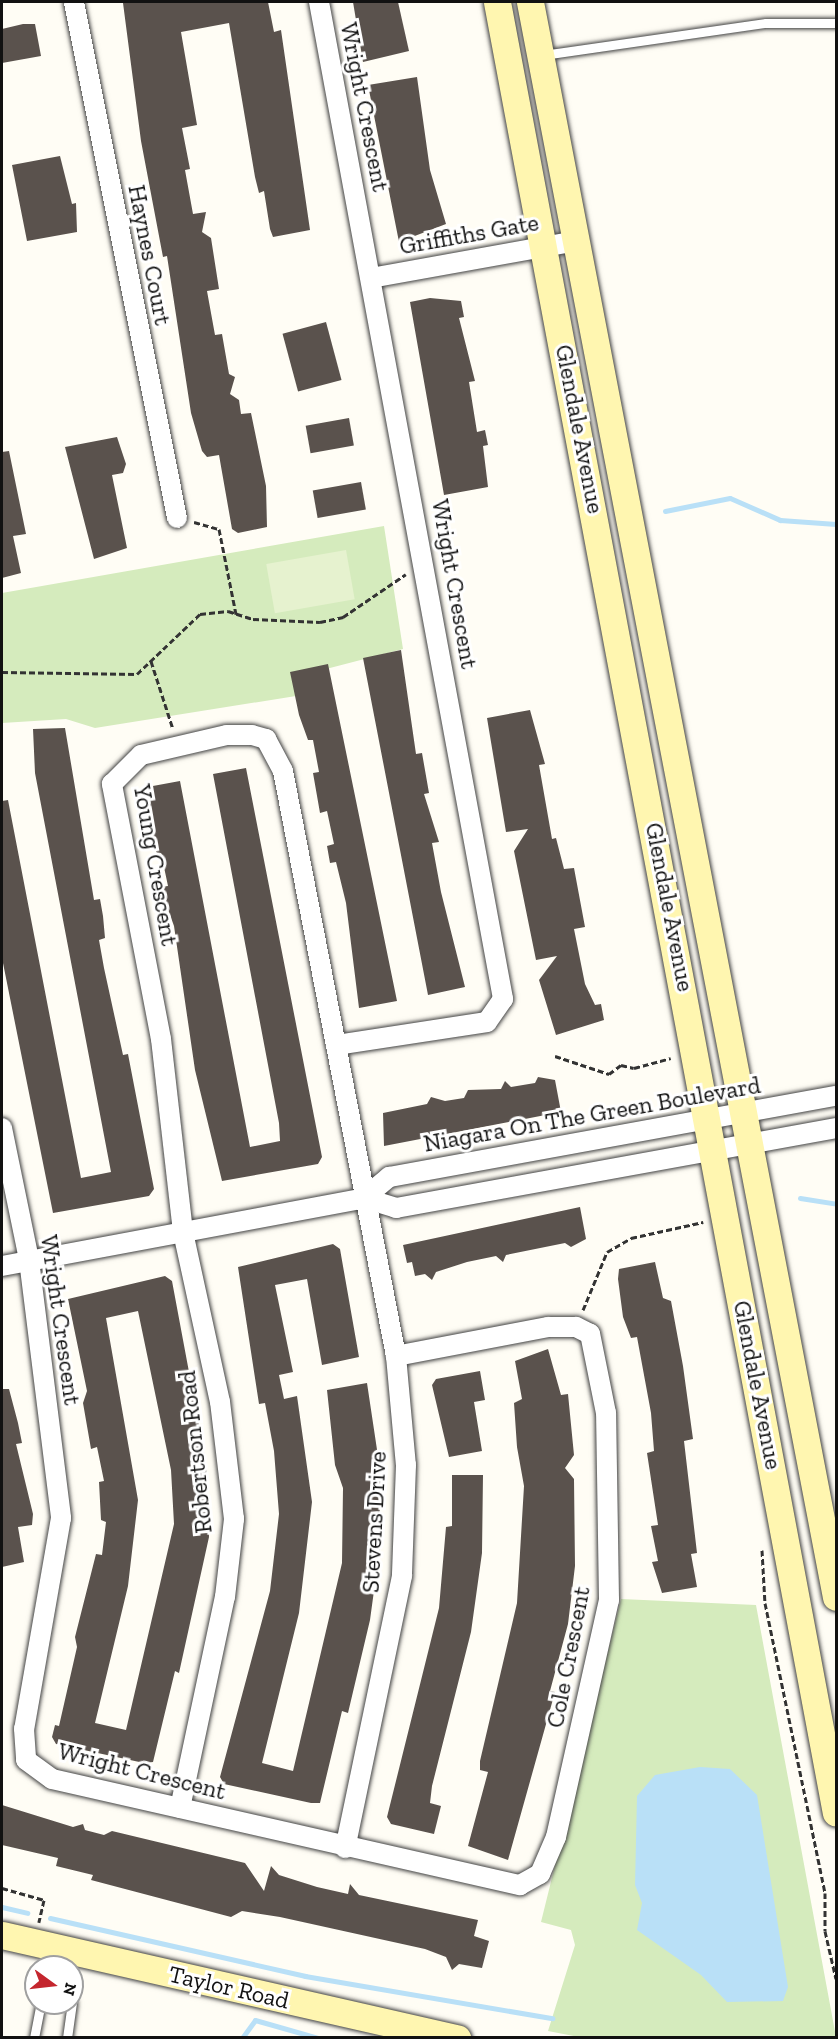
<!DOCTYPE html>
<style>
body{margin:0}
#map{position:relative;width:838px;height:2039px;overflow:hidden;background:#fffdf5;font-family:"Zilla Slab",serif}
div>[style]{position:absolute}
.green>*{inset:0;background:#d5ebbd}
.pitch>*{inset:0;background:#e6f2cf;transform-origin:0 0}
.water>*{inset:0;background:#b9e0f7}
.stream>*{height:5px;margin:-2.5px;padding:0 2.5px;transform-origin:2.5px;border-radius:2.5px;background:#b9e0f7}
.building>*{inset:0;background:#5a524d;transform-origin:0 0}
.path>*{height:3px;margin-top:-1.5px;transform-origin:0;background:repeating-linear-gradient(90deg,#333 0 6px,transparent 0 9px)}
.roads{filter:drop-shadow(0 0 2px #444) drop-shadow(0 0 2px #444)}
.service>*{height:9px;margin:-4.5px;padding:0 4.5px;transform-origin:4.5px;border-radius:4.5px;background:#fff}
.minor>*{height:20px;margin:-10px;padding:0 10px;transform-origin:10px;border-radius:10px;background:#fff}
.secondary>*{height:27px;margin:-13.5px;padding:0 13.5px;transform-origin:13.5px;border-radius:13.5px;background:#fff6b0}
span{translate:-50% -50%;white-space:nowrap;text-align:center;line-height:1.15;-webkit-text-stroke:6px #fff;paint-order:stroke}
.street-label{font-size:24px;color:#111}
.frame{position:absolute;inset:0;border:3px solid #111;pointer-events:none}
.north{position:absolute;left:24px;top:1955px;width:60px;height:60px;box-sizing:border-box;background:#fff;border:2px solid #a0a0a0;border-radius:50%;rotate:105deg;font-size:16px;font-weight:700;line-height:24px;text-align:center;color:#111}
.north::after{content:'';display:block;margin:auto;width:21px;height:27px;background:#c4262e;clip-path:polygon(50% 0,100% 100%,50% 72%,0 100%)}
</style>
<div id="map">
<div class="green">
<i style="clip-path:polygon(384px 526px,403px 649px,303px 675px,296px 696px,95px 728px,66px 719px,2px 723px,2px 593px)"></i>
<i style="clip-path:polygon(621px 1599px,756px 1605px,836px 2037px,584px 2038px,548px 2031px,575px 1945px,571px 1930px,541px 1922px)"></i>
</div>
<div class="pitch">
<i style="left:346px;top:550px;width:50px;height:81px;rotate:80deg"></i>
</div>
<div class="water">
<i style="clip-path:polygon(700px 1767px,730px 1769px,757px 1795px,788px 1987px,783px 2001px,727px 2002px,701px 1975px,637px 1930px,642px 1903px,635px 1885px,637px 1796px,655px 1775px)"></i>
</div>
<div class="stream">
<i style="left:665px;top:511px;width:66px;rotate:-11.3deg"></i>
<i style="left:730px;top:498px;width:55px;rotate:23.7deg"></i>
<i style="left:780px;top:520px;width:56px;rotate:4.1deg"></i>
<i style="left:800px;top:1198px;width:36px;rotate:9deg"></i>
<i style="left:2px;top:1907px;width:26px;rotate:13deg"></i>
<i style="left:50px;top:1918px;width:262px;rotate:12.8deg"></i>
<i style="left:305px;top:1976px;width:251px;rotate:9.7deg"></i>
<i style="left:242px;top:2038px;width:22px;rotate:-54deg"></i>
<i style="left:255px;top:2020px;width:66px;rotate:15.9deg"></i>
</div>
<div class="building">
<i style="clip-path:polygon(268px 2px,274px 32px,281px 30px,310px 230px,273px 237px,270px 229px,264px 191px,259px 193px,255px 177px,229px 23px,181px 32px,197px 125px,182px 128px,190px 169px,185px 170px,193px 214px,206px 212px,202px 232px,211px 238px,219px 289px,207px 291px,215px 335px,222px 334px,229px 374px,235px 377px,230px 394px,239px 400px,241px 414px,251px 413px,266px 486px,267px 527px,238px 533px,232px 529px,219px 455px,207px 457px,202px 451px,191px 413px,167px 256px,163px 257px,141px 141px,123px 3px)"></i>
<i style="clip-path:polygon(353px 2px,398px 2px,409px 51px,363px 62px)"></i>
<i style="clip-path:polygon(23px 24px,35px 24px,41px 56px,2px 63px,2px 29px)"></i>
<i style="clip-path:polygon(417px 77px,430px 170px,446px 224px,399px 242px,368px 85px)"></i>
<i style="clip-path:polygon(60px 156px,72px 204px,76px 203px,77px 232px,27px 241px,12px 165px)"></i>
<i style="clip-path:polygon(430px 298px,461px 301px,464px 317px,459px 318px,475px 381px,469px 382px,477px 432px,485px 430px,488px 445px,483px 446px,488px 487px,444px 495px,410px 302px)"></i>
<i style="left:326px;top:322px;width:60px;height:45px;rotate:75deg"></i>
<i style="left:349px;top:418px;width:28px;height:44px;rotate:80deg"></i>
<i style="clip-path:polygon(117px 437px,126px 464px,123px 473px,112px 475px,127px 548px,94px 559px,65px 447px)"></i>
<i style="clip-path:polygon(9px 451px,26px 534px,13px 536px,21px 573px,2px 578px,2px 452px)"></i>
<i style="left:361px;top:482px;width:28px;height:49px;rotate:80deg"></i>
<i style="clip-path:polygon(401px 650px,416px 754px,422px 753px,429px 793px,424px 794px,439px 842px,432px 843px,441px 892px,465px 987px,428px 995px,363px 658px)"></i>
<i style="clip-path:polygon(328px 664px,397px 1001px,359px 1008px,346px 903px,336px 862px,330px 863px,327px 846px,334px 844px,327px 811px,320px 813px,313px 773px,319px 772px,313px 740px,308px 740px,299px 715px,290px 672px)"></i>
<i style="clip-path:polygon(530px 710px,545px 764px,539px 765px,552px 839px,556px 838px,564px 869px,574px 868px,585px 927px,574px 929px,585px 984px,595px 1005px,601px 1004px,604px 1020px,556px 1035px,539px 980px,557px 956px,536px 960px,514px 851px,528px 829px,506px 832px,487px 718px)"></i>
<i style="clip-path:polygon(65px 728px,94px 900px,100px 899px,103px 916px,105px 938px,99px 940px,104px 968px,123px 1055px,128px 1054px,154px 1189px,149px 1196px,53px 1213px,2px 958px,2px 801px,8px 800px,81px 1178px,111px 1172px,35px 773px,33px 729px)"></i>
<i style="clip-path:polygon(246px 768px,322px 1157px,318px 1164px,222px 1181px,195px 1070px,174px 926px,160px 887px,168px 886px,161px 853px,157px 854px,150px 832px,142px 788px,180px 781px,250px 1147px,280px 1141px,279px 1123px,213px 774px)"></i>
<i style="clip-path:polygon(538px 1077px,555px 1080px,561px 1112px,384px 1146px,383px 1113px,427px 1104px,431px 1097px,445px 1101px,464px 1098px,468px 1090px,501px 1089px,505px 1081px,511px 1087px,535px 1083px)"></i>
<i style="clip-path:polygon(580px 1207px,586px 1239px,571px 1247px,565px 1243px,506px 1255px,503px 1262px,496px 1256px,467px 1262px,436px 1272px,432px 1280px,425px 1274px,415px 1276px,412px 1262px,407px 1263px,403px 1245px)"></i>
<i style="clip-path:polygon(333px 1244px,340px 1249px,359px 1357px,322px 1365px,307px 1279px,275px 1285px,293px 1372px,279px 1375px,284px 1399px,297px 1396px,312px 1502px,299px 1613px,262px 1763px,293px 1771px,342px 1563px,343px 1488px,335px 1465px,327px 1390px,367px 1383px,382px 1483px,377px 1484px,382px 1532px,370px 1620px,348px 1713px,342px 1711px,320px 1803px,311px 1803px,224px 1784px,220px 1777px,270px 1591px,279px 1514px,274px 1451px,265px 1403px,259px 1404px,238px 1267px)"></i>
<i style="clip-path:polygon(655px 1262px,663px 1298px,671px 1301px,683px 1366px,693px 1439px,684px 1441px,697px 1553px,691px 1554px,697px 1587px,662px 1593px,652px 1562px,658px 1561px,651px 1526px,658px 1525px,647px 1453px,654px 1451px,651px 1413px,637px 1337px,631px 1338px,623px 1317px,618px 1279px,619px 1269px)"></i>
<i style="clip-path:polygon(evenodd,165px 1276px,172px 1281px,206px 1463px,209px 1537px,179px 1673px,175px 1671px,153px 1762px,144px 1763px,56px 1744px,52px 1737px,55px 1725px,59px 1726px,77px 1647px,75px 1637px,96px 1554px,102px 1555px,106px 1522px,101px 1520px,99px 1482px,104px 1481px,97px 1447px,91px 1449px,83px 1403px,87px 1391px,68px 1299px,165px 1276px,138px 1311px,171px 1470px,174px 1524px,126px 1730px,95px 1723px,128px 1586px,138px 1500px,106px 1318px,138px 1311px)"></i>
<i style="clip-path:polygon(548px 1349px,561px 1395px,568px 1394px,574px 1455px,565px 1468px,574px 1479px,575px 1566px,568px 1624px,550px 1691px,555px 1692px,508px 1860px,468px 1846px,488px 1772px,480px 1770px,480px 1761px,517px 1603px,524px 1486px,517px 1447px,514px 1403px,522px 1399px,515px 1361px)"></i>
<i style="clip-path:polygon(480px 1371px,485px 1400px,474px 1402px,482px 1451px,449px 1457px,432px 1385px,436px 1379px)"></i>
<i style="clip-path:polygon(2px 1389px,9px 1389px,18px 1423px,22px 1443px,16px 1444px,33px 1514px,32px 1525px,18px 1527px,24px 1562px,2px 1567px)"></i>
<i style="clip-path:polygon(452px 1475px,483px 1475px,482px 1553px,471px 1632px,432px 1786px,430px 1803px,441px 1806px,434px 1834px,391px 1824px,387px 1817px,439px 1608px,446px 1527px,452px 1526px)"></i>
<i style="clip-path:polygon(2px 1805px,73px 1827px,83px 1824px,85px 1830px,104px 1835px,112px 1831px,245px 1863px,264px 1891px,271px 1866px,279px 1875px,317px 1887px,348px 1894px,350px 1884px,359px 1895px,478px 1920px,474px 1936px,489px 1941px,482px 1968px,459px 1964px,452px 1970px,446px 1957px,425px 1949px,280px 1917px,242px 1911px,231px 1917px,91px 1880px,93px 1875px,56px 1866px,58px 1858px,2px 1845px)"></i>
</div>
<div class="path">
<i style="left:194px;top:522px;width:26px;rotate:16deg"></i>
<i style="left:219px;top:529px;width:87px;rotate:78.7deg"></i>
<i style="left:151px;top:661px;width:71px;rotate:72.1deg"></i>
<i style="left:2px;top:672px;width:135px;rotate:0.8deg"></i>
<i style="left:137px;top:674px;width:87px;rotate:-43.6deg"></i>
<i style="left:200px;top:614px;width:28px;rotate:-6deg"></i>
<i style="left:228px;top:611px;width:26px;rotate:18deg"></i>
<i style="left:253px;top:619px;width:67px;rotate:2.6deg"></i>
<i style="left:320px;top:622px;width:24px;rotate:-12deg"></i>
<i style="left:343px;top:617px;width:76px;rotate:-34.3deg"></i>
<i style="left:555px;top:1056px;width:57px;rotate:18.4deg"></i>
<i style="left:609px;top:1074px;width:15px;rotate:-37deg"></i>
<i style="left:621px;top:1065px;width:13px;rotate:13deg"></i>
<i style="left:634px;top:1068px;width:38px;rotate:-15deg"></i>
<i style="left:583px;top:1310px;width:63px;rotate:-67.5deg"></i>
<i style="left:607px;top:1252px;width:28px;rotate:-30deg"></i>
<i style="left:631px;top:1238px;width:74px;rotate:-12.5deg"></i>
<i style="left:762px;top:1550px;width:53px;rotate:86.8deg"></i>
<i style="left:765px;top:1603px;width:296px;rotate:78.3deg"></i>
<i style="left:825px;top:1893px;width:38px;rotate:90deg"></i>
<i style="left:825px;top:1931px;width:49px;rotate:77.1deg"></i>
<i style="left:2px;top:1888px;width:44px;rotate:15.9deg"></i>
<i style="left:44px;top:1900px;width:23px;rotate:103deg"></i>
</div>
<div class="roads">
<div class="service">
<i style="left:543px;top:55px;width:225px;rotate:-8.2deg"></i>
<i style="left:766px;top:23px;width:70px"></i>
<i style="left:59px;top:1967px;width:16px;rotate:-60deg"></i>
<i style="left:34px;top:2038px;width:36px;rotate:-79deg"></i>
<i style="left:67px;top:2038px;width:36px;rotate:-82deg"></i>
</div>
<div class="minor">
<i style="left:74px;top:2px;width:526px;rotate:78.71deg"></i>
<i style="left:319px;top:2px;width:1014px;rotate:79.54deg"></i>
<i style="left:503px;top:999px;width:28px;rotate:125deg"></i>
<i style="left:487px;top:1022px;width:153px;rotate:171.3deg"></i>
<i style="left:371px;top:278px;width:208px;rotate:-10.2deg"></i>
<i style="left:2px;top:1128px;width:135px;rotate:78.4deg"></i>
<i style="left:29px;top:1260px;width:260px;rotate:82.9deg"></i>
<i style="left:61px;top:1518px;width:214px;rotate:99.9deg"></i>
<i style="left:24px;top:1729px;width:31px;rotate:86deg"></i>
<i style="left:26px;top:1760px;width:32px;rotate:36deg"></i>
<i style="left:52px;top:1779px;width:480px;rotate:12.8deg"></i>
<i style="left:520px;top:1885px;width:23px;rotate:-29deg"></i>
<i style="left:540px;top:1874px;width:40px;rotate:-66.6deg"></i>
<i style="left:556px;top:1837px;width:243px;rotate:-77.4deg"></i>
<i style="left:609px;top:1600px;width:187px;rotate:-90.9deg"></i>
<i style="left:606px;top:1413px;width:81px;rotate:-101.4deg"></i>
<i style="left:590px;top:1334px;width:16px;rotate:-153deg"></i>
<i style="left:576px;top:1327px;width:28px;rotate:180deg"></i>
<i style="left:548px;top:1327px;width:155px;rotate:169.2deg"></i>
<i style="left:364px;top:1198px;width:33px;rotate:-40deg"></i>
<i style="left:389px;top:1177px;width:454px;rotate:-10.3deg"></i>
<i style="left:2px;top:1266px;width:368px;rotate:-10.6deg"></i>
<i style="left:364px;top:1198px;width:34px;rotate:17deg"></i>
<i style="left:396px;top:1208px;width:447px;rotate:-10.3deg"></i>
<i style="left:180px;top:1808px;width:216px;rotate:-78deg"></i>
<i style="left:225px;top:1597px;width:79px;rotate:-83.4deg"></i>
<i style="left:234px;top:1519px;width:118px;rotate:-96.8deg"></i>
<i style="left:220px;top:1402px;width:174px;rotate:-102.3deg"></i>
<i style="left:183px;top:1232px;width:194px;rotate:-96.5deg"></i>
<i style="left:161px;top:1039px;width:260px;rotate:-100.9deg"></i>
<i style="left:112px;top:784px;width:41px;rotate:-45deg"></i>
<i style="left:141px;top:755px;width:88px;rotate:-13.1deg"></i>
<i style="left:227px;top:735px;width:25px"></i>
<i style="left:252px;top:735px;width:15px;rotate:16deg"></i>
<i style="left:266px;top:739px;width:36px;rotate:62deg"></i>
<i style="left:283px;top:771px;width:596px;rotate:79.07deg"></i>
<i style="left:396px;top:1356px;width:109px;rotate:84.8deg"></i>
<i style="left:406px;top:1465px;width:111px;rotate:92.1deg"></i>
<i style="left:402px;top:1576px;width:278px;rotate:101.8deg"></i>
</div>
<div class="secondary">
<i style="left:497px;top:2px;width:1842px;rotate:79.4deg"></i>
<i style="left:530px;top:2px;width:1624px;rotate:79.14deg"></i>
<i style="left:2px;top:1935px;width:467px;rotate:12.8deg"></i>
</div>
</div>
<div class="street-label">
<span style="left:365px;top:107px;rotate:79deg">Wright Crescent</span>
<span style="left:469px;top:234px;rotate:-10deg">Griffiths Gate</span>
<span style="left:150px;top:255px;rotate:79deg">Haynes Court</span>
<span style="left:580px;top:429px;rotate:79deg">Glendale Avenue</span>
<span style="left:455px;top:584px;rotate:80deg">Wright Crescent</span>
<span style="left:156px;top:865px;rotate:80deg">Young Crescent</span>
<span style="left:670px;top:907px;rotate:79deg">Glendale Avenue</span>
<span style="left:592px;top:1114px;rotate:-10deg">Niagara On The Green Boulevard</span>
<span style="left:61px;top:1320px;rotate:82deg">Wright Crescent</span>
<span style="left:758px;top:1385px;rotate:79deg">Glendale Avenue</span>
<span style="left:195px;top:1452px;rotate:-96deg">Robertson Road</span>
<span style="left:374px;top:1522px;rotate:-87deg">Stevens Drive</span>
<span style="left:568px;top:1657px;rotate:-79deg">Cole Crescent</span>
<span style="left:142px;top:1771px;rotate:14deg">Wright Crescent</span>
<span style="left:229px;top:1987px;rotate:13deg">Taylor Road</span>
</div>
<div class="frame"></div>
<div class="north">N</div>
</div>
